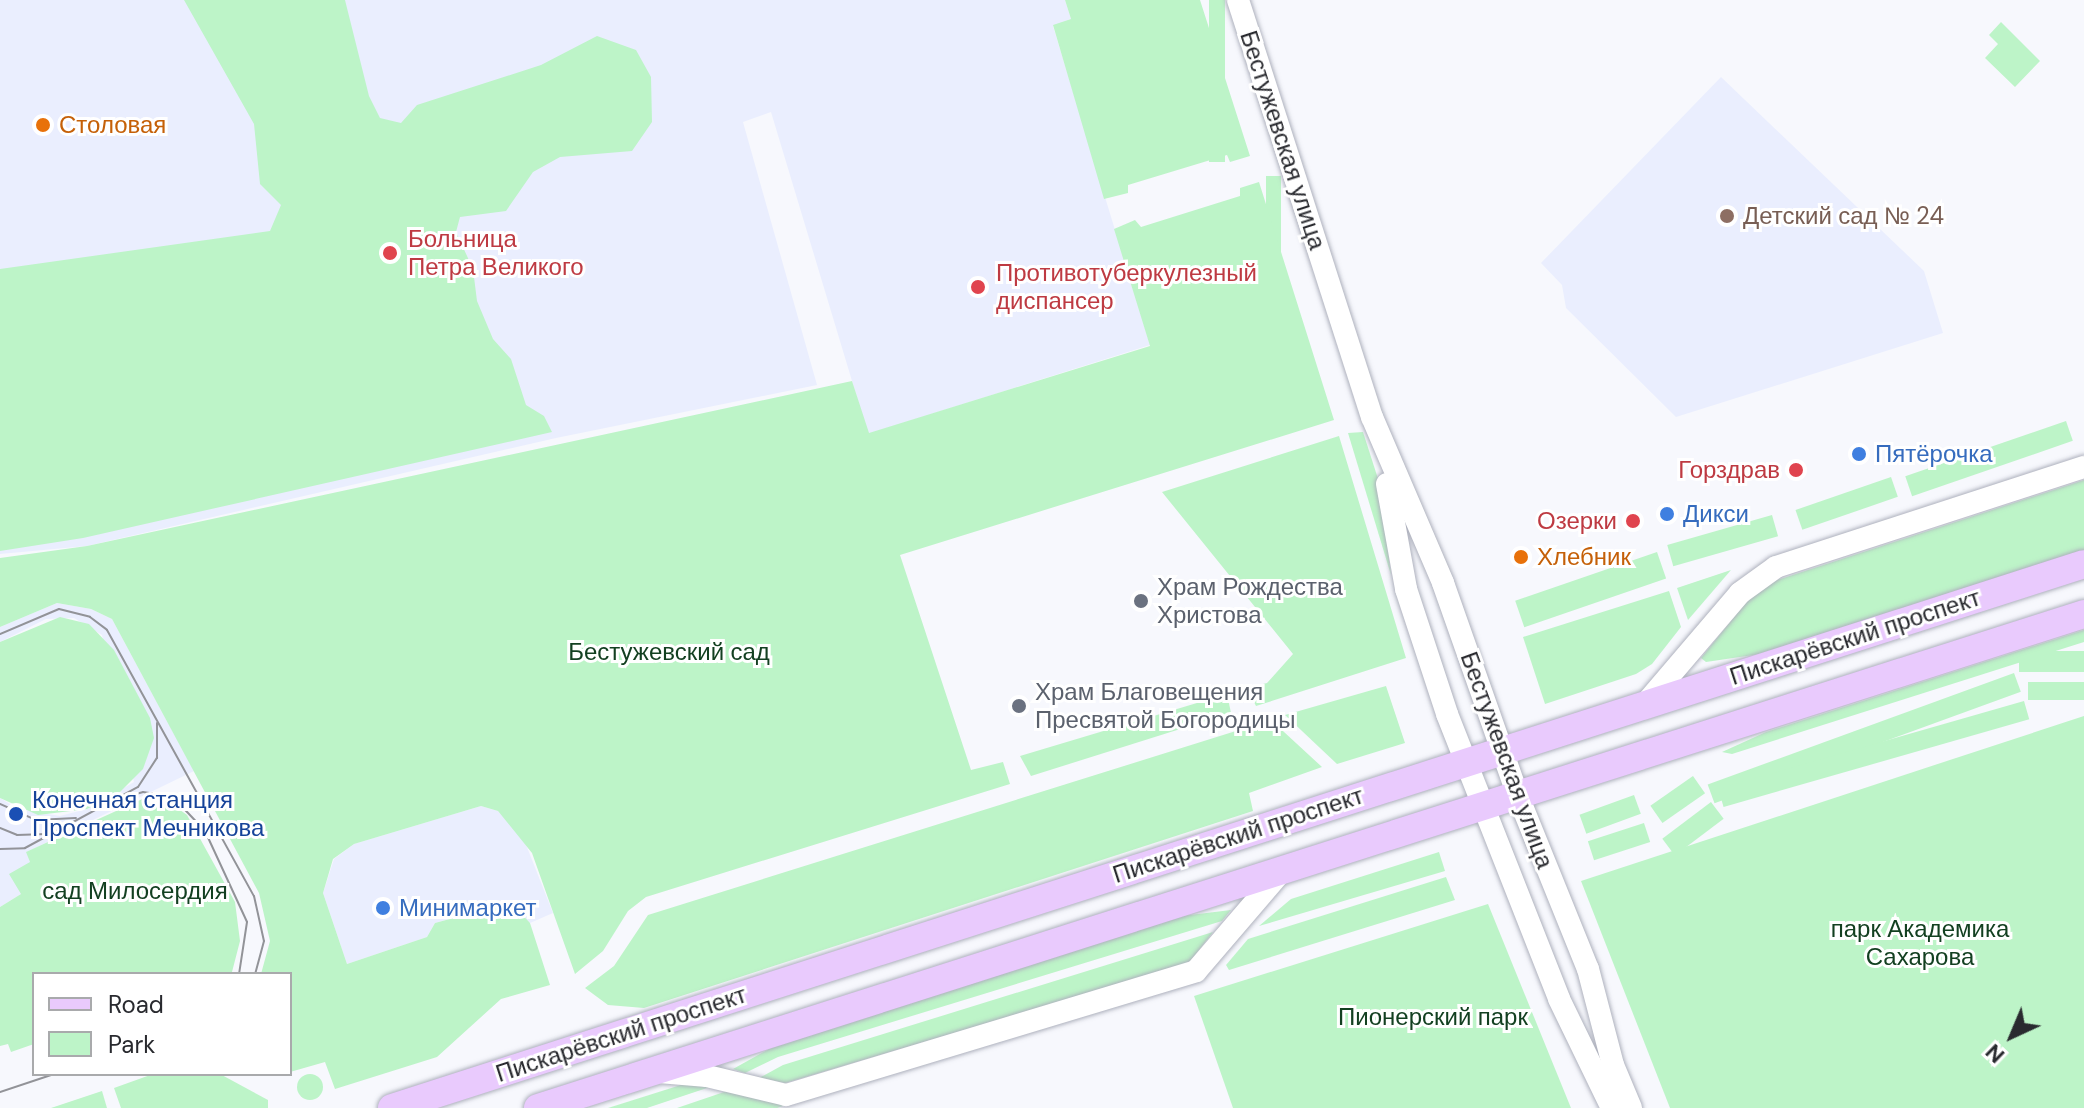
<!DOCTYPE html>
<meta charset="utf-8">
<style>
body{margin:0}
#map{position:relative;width:2084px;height:1108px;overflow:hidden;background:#f7f8fd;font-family:"DM Sans",sans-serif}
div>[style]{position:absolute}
.built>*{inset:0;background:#eaeefe}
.green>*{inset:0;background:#bdf4c8;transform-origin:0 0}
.round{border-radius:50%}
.roads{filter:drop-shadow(0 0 2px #aeb1bd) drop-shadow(0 0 2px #aeb1bd)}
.minor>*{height:22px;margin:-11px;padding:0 11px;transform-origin:11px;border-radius:11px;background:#fff}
.major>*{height:28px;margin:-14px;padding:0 14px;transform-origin:14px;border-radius:14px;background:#e9cafd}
.tram>*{height:2px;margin:-1px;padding:0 1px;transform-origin:1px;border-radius:1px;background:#929398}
.dots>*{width:22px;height:22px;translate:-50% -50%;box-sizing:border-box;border:4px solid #fff;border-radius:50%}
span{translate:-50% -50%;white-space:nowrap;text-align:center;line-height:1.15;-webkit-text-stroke:6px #fff;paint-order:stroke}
.food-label{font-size:24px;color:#c56008}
.left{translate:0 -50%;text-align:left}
.street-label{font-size:24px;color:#292a2f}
.education-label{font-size:24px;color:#785e54}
.health-label{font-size:24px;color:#be3a42}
.right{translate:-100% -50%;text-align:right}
.shop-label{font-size:24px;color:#366cbe}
.worship-label{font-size:24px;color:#5b616d}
.park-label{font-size:24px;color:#134021}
.transit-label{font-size:24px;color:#164399}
.legend{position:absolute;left:32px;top:972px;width:260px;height:104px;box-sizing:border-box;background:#fff;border:2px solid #a9aaac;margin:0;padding:10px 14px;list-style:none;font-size:24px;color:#292a2f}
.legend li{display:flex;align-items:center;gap:16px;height:40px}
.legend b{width:40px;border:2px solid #a9aaac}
.north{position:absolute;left:1972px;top:996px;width:80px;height:80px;-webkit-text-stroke:6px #fff;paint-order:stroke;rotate:224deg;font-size:22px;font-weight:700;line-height:32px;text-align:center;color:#292a2f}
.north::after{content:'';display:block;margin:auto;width:28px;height:36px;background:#292a2f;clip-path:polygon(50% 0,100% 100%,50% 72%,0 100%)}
</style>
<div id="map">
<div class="built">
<i style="clip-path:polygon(0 0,1065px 0,1071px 19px,1053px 26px,1150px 345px,868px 434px,771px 112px,743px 122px,817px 385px,556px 438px,87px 546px,0 554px)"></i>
<i style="clip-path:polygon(1721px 77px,1924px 271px,1943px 333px,1676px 417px,1566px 308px,1562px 285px,1541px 263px)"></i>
<i style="clip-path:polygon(57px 603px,91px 609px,112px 619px,194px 771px,27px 852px,30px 862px,21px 894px,0 907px,0 798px,18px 809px,60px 816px,87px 809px,134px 782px,102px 635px,74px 618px,46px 619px,0 642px,0 627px)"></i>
<i style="clip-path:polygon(481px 806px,498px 811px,523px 837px,553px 913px,530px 923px,519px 911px,493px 907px,435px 923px,427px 937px,347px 964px,323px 893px,334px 859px,354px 844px)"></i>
</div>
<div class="green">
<i style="clip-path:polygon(184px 0,345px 0,369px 96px,380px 118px,401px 123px,417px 105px,541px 65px,597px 36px,636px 50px,651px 77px,652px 122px,632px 151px,560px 157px,533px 172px,506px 211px,460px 217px,456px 232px,473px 269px,477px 301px,493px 339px,511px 359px,526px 405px,544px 416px,552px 432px,83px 538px,0 551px,0 269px,270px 231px,281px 205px,260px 184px,254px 124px)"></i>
<i style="clip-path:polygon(1065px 0,1200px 0,1250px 156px,1230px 162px,1227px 155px,1128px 185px,1128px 193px,1104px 199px,1053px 25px,1071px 19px)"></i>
<i style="left:1209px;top:0;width:16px;height:162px"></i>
<i style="clip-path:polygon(2001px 22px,2040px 61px,2015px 87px,1985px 58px,1998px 44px,1989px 35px)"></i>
<i style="left:1266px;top:176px;width:15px;height:253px"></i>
<i style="clip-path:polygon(1259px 182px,1334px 420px,900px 555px,971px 770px,1003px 762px,1010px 784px,646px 897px,628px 911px,603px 951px,575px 974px,532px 853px,498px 811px,481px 806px,354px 844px,333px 859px,323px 893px,347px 964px,427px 937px,435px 923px,494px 907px,519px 911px,530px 923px,550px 985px,501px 999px,437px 1057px,335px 1089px,325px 1062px,290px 1072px,290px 974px,261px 974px,270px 941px,259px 893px,112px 619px,91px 609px,57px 603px,0 627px,0 558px,87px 546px,852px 381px,869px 433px,1150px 346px,1114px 229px,1135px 220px,1141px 227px,1240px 196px,1240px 188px)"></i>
<i style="left:2066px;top:421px;width:21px;height:170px;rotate:71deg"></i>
<i style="clip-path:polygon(1363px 432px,1380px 485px,1391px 575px,1348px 433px)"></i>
<i style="clip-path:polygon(1339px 436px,1406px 658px,1256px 706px,1247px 688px,1267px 683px,1293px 654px,1162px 492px)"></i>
<i style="left:1891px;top:477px;width:21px;height:101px;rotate:71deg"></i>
<i style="clip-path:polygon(2084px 480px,2084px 551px,1767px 653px,1706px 662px,1701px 658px,1752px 595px,1774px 581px)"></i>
<i style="left:1772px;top:515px;width:22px;height:109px;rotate:74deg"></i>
<i style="left:1657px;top:552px;width:28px;height:150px;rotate:71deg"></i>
<i style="clip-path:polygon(1731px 570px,1688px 620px,1677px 588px)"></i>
<i style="clip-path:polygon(1669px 591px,1681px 627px,1652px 664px,1636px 674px,1545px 704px,1523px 637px)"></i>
<i style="clip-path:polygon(60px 617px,89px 624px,114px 650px,150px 718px,154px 738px,143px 769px,120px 792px,87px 809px,38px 815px,0 798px,0 642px)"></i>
<i style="clip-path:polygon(2084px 630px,2084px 642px,1732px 754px,1722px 752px,1766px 732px)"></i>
<i style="left:2084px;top:651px;width:21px;height:65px;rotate:90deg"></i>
<i style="left:2014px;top:673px;width:20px;height:326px;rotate:70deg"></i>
<i style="left:2084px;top:682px;width:18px;height:56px;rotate:90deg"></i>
<i style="clip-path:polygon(1386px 686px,1405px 743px,1337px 764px,1285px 715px)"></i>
<i style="clip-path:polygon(1227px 694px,1231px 713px,1031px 776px,1020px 756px)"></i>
<i style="left:2024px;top:701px;width:19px;height:318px;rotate:74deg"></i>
<i style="clip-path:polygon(2084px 716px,2084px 1108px,1670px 1108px,1581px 881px)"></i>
<i style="clip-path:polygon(1271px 720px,1322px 767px,1249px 793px,1253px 811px,644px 1008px,608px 1005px,585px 988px,614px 966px,648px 915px)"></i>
<i style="left:1693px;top:776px;width:21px;height:52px;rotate:55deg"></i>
<i style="left:1634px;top:795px;width:20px;height:58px;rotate:70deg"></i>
<i style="clip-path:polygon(149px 796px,169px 802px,187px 815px,235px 902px,240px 941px,232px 972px,34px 974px,34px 1044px,11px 1052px,8px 1044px,0 1046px,0 907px,21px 894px,9px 874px,30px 862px,26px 852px)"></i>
<i style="left:1711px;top:802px;width:21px;height:61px;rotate:53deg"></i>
<i style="left:1644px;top:823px;width:20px;height:59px;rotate:72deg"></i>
<i style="clip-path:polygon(1439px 852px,1445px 871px,1259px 926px,1291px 899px)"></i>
<i style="clip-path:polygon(1446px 877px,1455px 900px,1229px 970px,1226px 965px,1248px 939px)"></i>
<i style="clip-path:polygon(1488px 904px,1571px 1108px,1233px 1108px,1194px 996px)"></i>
<i style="clip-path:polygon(1231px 910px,1222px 921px,778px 1057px,745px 1073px,733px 1069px,778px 1044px,1182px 916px)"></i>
<i style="clip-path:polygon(1213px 932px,1188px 964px,785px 1083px,759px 1078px,783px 1065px)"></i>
<i style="clip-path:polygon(153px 1074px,220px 1074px,268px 1100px,268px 1108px,121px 1108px,114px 1088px)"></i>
<i class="round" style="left:297px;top:1074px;width:26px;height:26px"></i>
<i style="clip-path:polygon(684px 1084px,710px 1087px,647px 1108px,608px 1108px)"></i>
<i style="clip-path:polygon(102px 1091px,107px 1108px,51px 1108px)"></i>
<i style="clip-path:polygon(727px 1091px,792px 1103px,777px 1108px,677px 1108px)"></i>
</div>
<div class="roads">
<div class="minor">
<i style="left:1238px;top:0;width:438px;rotate:72.2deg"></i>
<i style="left:1372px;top:417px;width:181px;rotate:66.8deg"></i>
<i style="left:1443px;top:583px;width:226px;rotate:70.6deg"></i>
<i style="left:1518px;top:796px;width:187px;rotate:68deg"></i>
<i style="left:1588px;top:969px;width:99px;rotate:75.4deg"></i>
<i style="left:1613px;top:1065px;width:47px;rotate:67.3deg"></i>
<i style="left:1387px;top:484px;width:107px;rotate:79.7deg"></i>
<i style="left:1406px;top:589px;width:132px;rotate:71.8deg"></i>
<i style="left:1447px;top:714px;width:306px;rotate:68.5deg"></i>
<i style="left:1559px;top:999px;width:121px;rotate:64.1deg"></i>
<i style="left:1647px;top:702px;width:143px;rotate:-49.5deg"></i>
<i style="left:1740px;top:593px;width:44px;rotate:-35.8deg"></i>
<i style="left:1776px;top:567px;width:324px;rotate:-18deg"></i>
<i style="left:659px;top:1072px;width:48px;rotate:4.8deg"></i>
<i style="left:707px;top:1076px;width:81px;rotate:13.5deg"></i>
<i style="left:786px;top:1095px;width:428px;rotate:-16.8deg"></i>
<i style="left:1196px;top:971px;width:130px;rotate:-49.4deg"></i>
</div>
<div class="major">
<i style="left:392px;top:1108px;width:1777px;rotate:-17.82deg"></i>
<i style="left:538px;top:1108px;width:1623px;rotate:-17.72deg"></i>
</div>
</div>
<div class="tram">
<i style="left:0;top:634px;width:64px;rotate:-23deg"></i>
<i style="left:59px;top:609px;width:32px;rotate:14deg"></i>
<i style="left:90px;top:617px;width:21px;rotate:37deg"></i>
<i style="left:107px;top:630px;width:304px;rotate:61.1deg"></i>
<i style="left:254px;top:896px;width:46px;rotate:77.5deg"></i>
<i style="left:264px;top:941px;width:34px;rotate:105deg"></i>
<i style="left:122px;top:798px;width:22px;rotate:-16deg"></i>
<i style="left:143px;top:792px;width:30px;rotate:9deg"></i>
<i style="left:173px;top:797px;width:47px;rotate:46.7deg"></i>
<i style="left:205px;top:831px;width:100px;rotate:65.2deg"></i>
<i style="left:247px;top:922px;width:53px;rotate:98.7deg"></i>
<i style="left:0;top:804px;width:39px;rotate:24deg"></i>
<i style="left:36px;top:820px;width:40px;rotate:-2.9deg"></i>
<i style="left:0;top:828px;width:18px;rotate:22deg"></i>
<i style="left:17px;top:835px;width:30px;rotate:-2deg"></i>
<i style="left:0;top:849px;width:25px;rotate:-2deg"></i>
<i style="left:25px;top:848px;width:128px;rotate:-28.4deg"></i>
<i style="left:138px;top:787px;width:35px;rotate:-57deg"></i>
<i style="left:157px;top:758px;width:35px;rotate:-90deg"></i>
<i style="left:0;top:1092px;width:57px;rotate:-18.4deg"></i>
</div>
<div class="dots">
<i style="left:43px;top:125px;background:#e8710a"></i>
<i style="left:1727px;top:216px;background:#8d6e63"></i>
<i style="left:390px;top:253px;background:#e0444e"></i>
<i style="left:978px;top:287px;background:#e0444e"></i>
<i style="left:1859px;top:454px;background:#3f7fe0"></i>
<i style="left:1796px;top:470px;background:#e0444e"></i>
<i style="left:1667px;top:514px;background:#3f7fe0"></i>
<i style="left:1633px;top:521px;background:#e0444e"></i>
<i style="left:1521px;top:557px;background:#e8710a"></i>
<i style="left:1141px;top:601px;background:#6b7280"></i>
<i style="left:1019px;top:706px;background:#6b7280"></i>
<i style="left:16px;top:814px;background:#1a4fb4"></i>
<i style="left:383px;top:908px;background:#3f7fe0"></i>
</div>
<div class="food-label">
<span class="left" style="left:59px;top:125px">Столовая</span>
<span class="left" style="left:1537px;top:557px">Хлебник</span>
</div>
<div class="street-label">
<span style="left:1283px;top:140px;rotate:72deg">Бестужевская улица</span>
<span style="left:1855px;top:637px;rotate:-18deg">Пискарёвский проспект</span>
<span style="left:1507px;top:760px;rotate:70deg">Бестужевская улица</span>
<span style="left:1238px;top:835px;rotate:-18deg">Пискарёвский проспект</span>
<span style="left:621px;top:1034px;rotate:-18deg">Пискарёвский проспект</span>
</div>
<div class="education-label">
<span class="left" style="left:1743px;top:216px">Детский сад № 24</span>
</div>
<div class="health-label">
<span class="left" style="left:408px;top:253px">Больница<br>Петра Великого</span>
<span class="left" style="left:996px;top:287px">Противотуберкулезный<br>диспансер</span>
<span class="right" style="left:1780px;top:470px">Горздрав</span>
<span class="right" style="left:1617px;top:521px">Озерки</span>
</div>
<div class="shop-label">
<span class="left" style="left:1875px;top:454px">Пятёрочка</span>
<span class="left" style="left:1683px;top:514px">Дикси</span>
<span class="left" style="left:399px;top:908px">Минимаркет</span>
</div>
<div class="worship-label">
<span class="left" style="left:1157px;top:601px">Храм Рождества<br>Христова</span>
<span class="left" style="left:1035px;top:706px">Храм Благовещения<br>Пресвятой Богородицы</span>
</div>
<div class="park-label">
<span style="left:669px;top:652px">Бестужевский сад</span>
<span style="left:135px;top:891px">сад Милосердия</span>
<span style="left:1920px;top:943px">парк Академика<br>Сахарова</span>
<span style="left:1433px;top:1017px">Пионерский парк</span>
</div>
<div class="transit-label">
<span class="left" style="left:32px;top:814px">Конечная станция<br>Проспект Мечникова</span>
</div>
<ul class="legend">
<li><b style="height:10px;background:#e9cafd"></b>Road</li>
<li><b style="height:22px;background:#bdf4c8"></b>Park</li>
</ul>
<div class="north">N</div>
</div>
